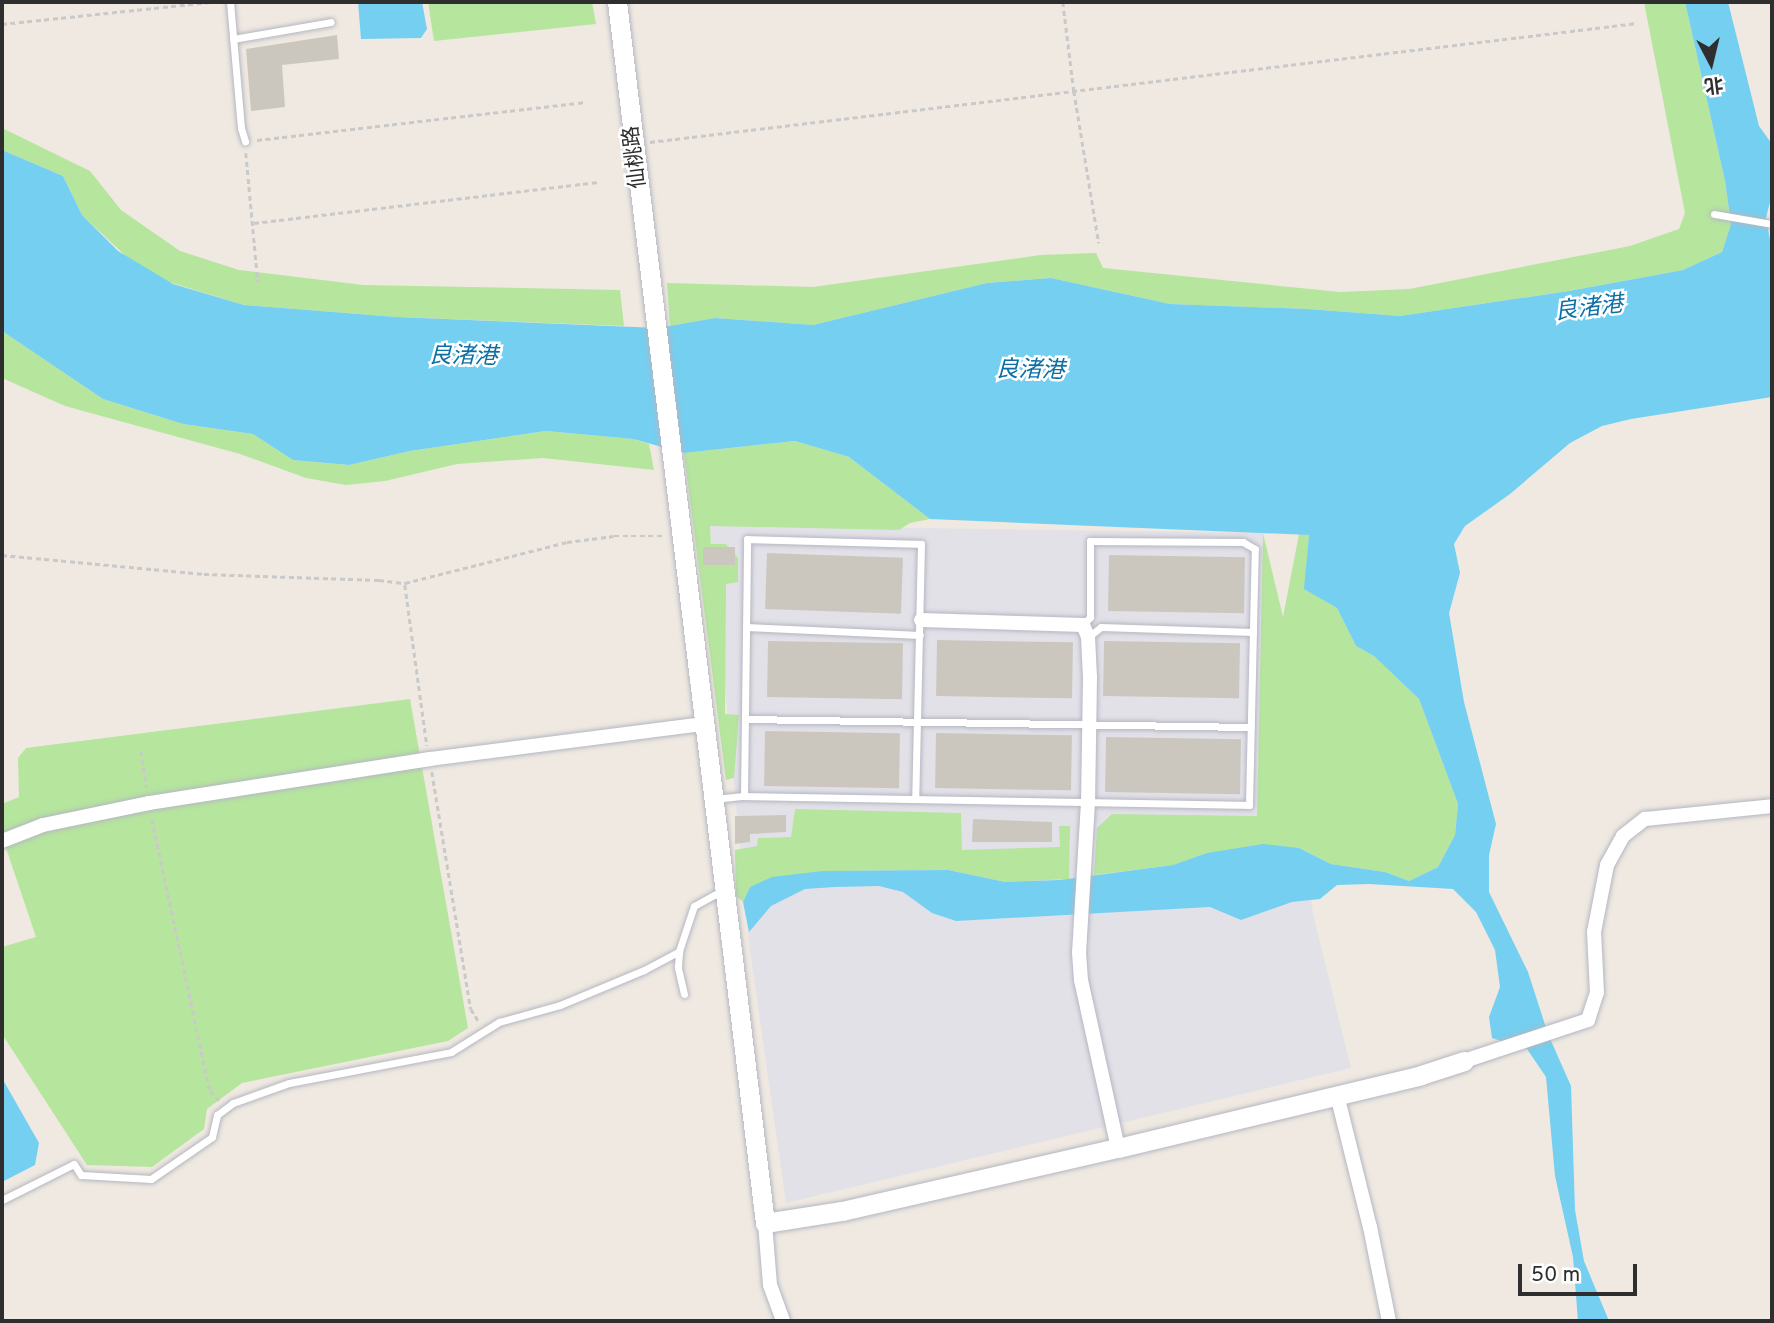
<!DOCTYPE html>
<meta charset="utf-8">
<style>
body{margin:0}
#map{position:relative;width:1774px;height:1323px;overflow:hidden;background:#efe9e1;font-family:Overpass,"Noto Sans SC",sans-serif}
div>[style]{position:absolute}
.industrial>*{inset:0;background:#e3e1e8}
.green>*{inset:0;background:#b6e59e}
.water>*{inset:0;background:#75cff0}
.building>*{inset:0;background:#cbc7bf;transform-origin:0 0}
.path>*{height:2.5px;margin-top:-1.25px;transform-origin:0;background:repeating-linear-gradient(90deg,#c9c9c9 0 5px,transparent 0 8.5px)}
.roads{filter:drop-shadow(0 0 2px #b4b7c1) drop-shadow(0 0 2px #b4b7c1)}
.lane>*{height:7px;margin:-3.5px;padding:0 3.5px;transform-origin:3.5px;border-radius:3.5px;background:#fff}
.street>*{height:14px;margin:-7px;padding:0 7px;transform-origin:7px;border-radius:7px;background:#fff}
.secondary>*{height:19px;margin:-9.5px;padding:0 9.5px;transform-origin:9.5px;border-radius:9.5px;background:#fff}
span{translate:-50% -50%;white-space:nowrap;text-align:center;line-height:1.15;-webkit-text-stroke:5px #fff;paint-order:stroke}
.street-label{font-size:21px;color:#2e2e2e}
.water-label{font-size:23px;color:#0d6fa3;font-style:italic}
.frame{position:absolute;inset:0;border:4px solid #2e2e2e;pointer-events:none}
.north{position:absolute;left:1676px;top:28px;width:70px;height:70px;-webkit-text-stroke:5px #fff;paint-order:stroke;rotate:173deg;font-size:19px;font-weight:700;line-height:28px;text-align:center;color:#2e2e2e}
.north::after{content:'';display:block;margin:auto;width:24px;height:32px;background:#2e2e2e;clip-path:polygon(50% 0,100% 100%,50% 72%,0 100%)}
.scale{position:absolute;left:1518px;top:1264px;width:119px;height:32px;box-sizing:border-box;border:4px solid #2e2e2e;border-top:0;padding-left:9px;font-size:21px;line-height:24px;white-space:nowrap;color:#2e2e2e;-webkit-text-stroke:5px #fff;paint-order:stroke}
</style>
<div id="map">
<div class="industrial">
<i style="clip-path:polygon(710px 525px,1263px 533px,1313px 914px,1351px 1068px,786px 1203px,749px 944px)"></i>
</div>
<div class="green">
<i style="clip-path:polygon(428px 2px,592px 2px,596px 24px,434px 41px)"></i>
<i style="clip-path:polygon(1644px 2px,1685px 2px,1725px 181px,1731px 224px,1722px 252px,1683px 270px,1569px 291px,1400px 316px,1308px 309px,1170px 304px,1051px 278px,987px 283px,813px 325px,715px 318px,670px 326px,667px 283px,813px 287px,1041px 255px,1096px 253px,1103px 268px,1340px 292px,1409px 289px,1630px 246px,1679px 229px,1685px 213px)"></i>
<i style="clip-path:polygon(2px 128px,90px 171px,121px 210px,180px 251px,239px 270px,363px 285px,620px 290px,624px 326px,396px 317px,244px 305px,146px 275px,82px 215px,63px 176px,2px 150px)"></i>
<i style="clip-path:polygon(2px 331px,103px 399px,183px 424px,253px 434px,293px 460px,349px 465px,410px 451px,546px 431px,633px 439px,649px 444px,654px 470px,543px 458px,457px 464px,385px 481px,346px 485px,306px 478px,240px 454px,65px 406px,2px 378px)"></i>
<i style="clip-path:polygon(795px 441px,849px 457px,930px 519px,910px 523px,899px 530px,710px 526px,711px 544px,726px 544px,738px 558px,738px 582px,726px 584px,725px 714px,739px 715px,734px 778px,726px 780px,684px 453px)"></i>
<i style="clip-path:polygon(1263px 533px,1283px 617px,1299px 534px,1309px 535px,1305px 589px,1337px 608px,1356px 646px,1374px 656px,1419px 699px,1458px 804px,1455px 835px,1438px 867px,1409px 881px,1385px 872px,1331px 864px,1299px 848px,1207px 853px,1173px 865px,1094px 875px,1097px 828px,1112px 814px,1257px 816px)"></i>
<i style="clip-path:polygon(410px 699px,468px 1028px,448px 1041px,242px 1083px,207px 1109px,204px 1129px,152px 1167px,87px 1165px,2px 1034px,2px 947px,36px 937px,3px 839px,2px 804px,19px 797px,18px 758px,26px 748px)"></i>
<i style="clip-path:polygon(795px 809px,961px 813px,962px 850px,1060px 847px,1059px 826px,1070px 826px,1069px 879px,1005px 882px,948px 870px,823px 871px,750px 887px,743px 902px,736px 896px,735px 850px,757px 846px,758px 838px,791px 837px)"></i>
</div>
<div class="water">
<i style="clip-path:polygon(358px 2px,422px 2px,427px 29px,421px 38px,361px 39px)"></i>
<i style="clip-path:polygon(1685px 2px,1728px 2px,1759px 126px,1772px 144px,1772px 194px,1766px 218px,1772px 251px,1772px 397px,1631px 419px,1602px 426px,1570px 443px,1510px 494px,1465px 526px,1454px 544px,1460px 573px,1449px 613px,1464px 702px,1496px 824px,1489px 855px,1489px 892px,1528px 972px,1548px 1034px,1571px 1086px,1575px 1210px,1584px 1261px,1609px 1321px,1578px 1321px,1573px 1257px,1555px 1176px,1546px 1077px,1527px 1049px,1492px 1038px,1489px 1017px,1500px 987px,1495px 950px,1476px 912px,1453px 889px,1369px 884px,1337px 885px,1320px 899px,1292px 902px,1241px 920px,1210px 907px,956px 921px,932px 913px,903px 892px,879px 886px,835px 887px,805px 889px,771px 906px,749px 932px,743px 902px,750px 887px,772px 877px,823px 871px,948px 870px,1005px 882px,1060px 880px,1173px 865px,1207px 853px,1263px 844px,1299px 848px,1331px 864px,1385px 872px,1409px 881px,1438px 867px,1455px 835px,1458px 804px,1419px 699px,1374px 656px,1356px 646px,1337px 608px,1304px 589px,1309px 535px,930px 519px,849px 457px,795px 441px,684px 453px,633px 439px,546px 431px,410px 451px,349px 465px,293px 460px,253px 434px,183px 424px,103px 399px,2px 331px,2px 150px,63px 176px,82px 215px,118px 251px,173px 284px,244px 305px,396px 317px,658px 328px,715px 318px,813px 325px,987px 283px,1051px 278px,1170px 304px,1308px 309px,1400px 316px,1569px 291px,1683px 270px,1722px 252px,1731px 224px,1725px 181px)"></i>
<i style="clip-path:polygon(2px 1078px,39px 1143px,35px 1165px,2px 1182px)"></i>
</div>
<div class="building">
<i style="clip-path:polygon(337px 35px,339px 59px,282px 65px,285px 107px,251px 111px,246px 49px)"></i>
<i style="left:703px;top:547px;width:32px;height:18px"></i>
<i style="left:767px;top:553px;width:136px;height:56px;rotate:2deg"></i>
<i style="left:1109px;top:555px;width:136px;height:56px;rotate:1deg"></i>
<i style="left:937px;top:640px;width:136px;height:56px;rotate:1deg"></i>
<i style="left:768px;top:641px;width:135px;height:56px;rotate:1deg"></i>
<i style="left:1104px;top:641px;width:136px;height:55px;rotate:1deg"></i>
<i style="left:765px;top:731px;width:135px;height:55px;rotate:1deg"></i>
<i style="left:936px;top:733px;width:136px;height:55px;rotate:1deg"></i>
<i style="left:1106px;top:737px;width:135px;height:55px;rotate:1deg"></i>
<i style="clip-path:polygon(786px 815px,786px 832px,750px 834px,750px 842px,735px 844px,735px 816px)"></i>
<i style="clip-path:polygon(973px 819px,1052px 822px,1052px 842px,972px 842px)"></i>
</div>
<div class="path">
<i style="left:1063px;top:2px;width:90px;rotate:83deg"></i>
<i style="left:1074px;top:91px;width:154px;rotate:80.7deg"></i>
<i style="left:2px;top:24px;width:210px;rotate:-6deg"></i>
<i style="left:257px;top:140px;width:331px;rotate:-6.6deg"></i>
<i style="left:650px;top:142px;width:994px;rotate:-6.87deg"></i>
<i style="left:246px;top:153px;width:130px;rotate:84.7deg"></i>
<i style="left:254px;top:223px;width:346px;rotate:-6.8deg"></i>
<i style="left:2px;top:555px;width:203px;rotate:5.4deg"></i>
<i style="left:204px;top:574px;width:175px;rotate:2deg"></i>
<i style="left:379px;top:580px;width:26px;rotate:7deg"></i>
<i style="left:405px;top:583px;width:167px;rotate:-14.2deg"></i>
<i style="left:567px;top:542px;width:47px;rotate:-7.3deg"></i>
<i style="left:614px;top:536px;width:51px"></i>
<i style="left:405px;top:585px;width:162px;rotate:82.2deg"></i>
<i style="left:141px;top:751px;width:37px;rotate:81deg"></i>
<i style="left:432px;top:772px;width:240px;rotate:80.7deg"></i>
<i style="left:471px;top:1009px;width:15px;rotate:58deg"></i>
<i style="left:152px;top:819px;width:278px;rotate:78deg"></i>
<i style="left:210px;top:1091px;width:13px;rotate:45deg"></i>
</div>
<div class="roads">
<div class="lane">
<i style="left:230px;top:2px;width:126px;rotate:85deg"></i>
<i style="left:241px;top:128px;width:14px;rotate:73deg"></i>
<i style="left:233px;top:39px;width:99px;rotate:-9.8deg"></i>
<i style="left:1714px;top:214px;width:59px;rotate:9.8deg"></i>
<i style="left:746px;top:627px;width:174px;rotate:2.6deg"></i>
<i style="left:1088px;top:637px;width:16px;rotate:-38deg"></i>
<i style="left:1101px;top:627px;width:152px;rotate:1.9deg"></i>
<i style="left:745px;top:719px;width:506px;rotate:0.91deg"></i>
<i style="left:744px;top:796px;width:257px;rotate:-89.3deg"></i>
<i style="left:747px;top:539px;width:174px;rotate:1.6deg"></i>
<i style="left:921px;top:544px;width:255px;rotate:91.3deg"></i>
<i style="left:714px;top:799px;width:30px;rotate:-6deg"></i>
<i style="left:744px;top:796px;width:505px;rotate:1.02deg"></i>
<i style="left:1249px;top:805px;width:256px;rotate:-88.7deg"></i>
<i style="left:1255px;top:549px;width:14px;rotate:-150deg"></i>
<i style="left:1243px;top:542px;width:153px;rotate:-179.6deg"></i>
<i style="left:1090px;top:541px;width:76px;rotate:90deg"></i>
<i style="left:1090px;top:617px;width:11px;rotate:131deg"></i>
<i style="left:684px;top:994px;width:28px;rotate:-103deg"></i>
<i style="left:678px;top:967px;width:16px;rotate:-86deg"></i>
<i style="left:679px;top:951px;width:47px;rotate:-71.6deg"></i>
<i style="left:694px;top:906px;width:33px;rotate:-29deg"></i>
<i style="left:2px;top:1200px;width:80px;rotate:-26.6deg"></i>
<i style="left:74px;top:1164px;width:13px;rotate:58deg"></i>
<i style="left:81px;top:1175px;width:70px;rotate:3.3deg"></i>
<i style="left:151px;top:1179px;width:74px;rotate:-34.5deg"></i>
<i style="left:212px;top:1137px;width:23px;rotate:-77deg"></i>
<i style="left:217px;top:1115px;width:20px;rotate:-37deg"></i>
<i style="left:233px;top:1103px;width:59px;rotate:-19.7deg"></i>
<i style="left:289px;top:1083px;width:165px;rotate:-10.8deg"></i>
<i style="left:451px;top:1052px;width:57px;rotate:-32deg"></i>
<i style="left:499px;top:1022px;width:63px;rotate:-15.6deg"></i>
<i style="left:560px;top:1005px;width:91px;rotate:-22.6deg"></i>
<i style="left:644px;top:970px;width:40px;rotate:-28deg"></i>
</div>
<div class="street">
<i style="left:921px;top:620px;width:162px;rotate:1.8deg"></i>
<i style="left:1083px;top:625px;width:13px;rotate:67deg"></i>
<i style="left:1088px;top:637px;width:41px;rotate:87.2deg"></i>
<i style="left:1090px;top:678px;width:124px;rotate:90.9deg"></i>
<i style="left:1088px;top:802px;width:150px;rotate:93.4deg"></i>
<i style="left:1079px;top:952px;width:28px;rotate:86deg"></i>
<i style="left:1081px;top:980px;width:172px;rotate:77.6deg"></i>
<i style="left:2px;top:841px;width:44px;rotate:-21.3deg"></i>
<i style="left:43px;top:825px;width:108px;rotate:-11.7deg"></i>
<i style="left:149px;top:803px;width:284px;rotate:-8.9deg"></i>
<i style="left:430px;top:759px;width:277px;rotate:-7.3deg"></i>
<i style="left:1464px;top:1061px;width:131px;rotate:-18.3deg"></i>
<i style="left:1588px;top:1020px;width:28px;rotate:-72deg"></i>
<i style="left:1597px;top:993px;width:61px;rotate:-92.8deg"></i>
<i style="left:1594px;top:932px;width:68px;rotate:-79deg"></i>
<i style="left:1607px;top:865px;width:33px;rotate:-61deg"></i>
<i style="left:1623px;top:836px;width:28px;rotate:-38deg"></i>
<i style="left:1645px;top:819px;width:128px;rotate:-5.8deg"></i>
<i style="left:1337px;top:1095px;width:136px;rotate:76deg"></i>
<i style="left:1370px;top:1227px;width:96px;rotate:78.6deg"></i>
<i style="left:765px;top:1223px;width:62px;rotate:85.4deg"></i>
<i style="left:770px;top:1285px;width:38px;rotate:70deg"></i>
</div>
<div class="secondary">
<i style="left:617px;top:2px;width:1230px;rotate:83.09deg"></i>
<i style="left:765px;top:1223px;width:78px;rotate:-8.9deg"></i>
<i style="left:842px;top:1211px;width:283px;rotate:-12.9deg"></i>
<i style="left:1118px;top:1148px;width:312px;rotate:-13.5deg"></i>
<i style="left:1421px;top:1075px;width:45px;rotate:-18deg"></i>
</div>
</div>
<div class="street-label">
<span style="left:636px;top:157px;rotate:-97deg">仙桃路</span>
</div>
<div class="water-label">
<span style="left:1589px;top:310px;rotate:-7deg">良渚港</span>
<span style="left:463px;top:358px;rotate:1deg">良渚港</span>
<span style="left:1030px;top:372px;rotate:1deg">良渚港</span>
</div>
<div class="frame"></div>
<div class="north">北</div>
<div class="scale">50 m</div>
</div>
